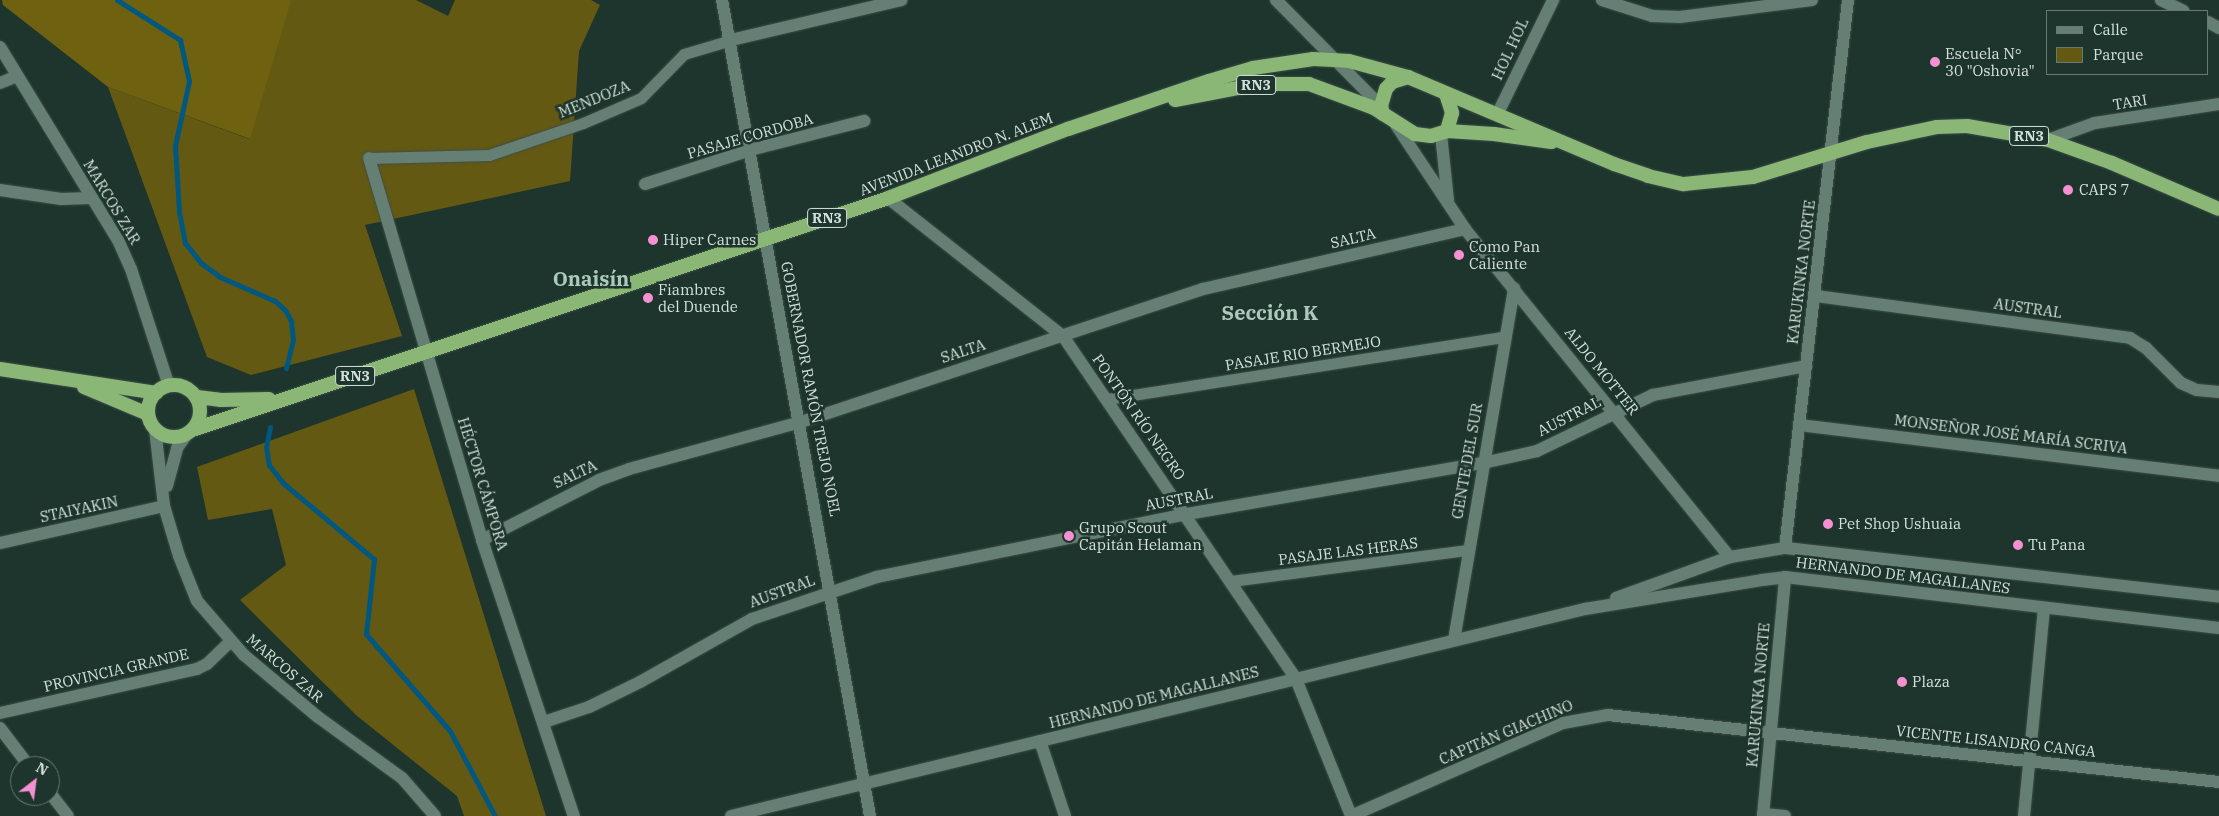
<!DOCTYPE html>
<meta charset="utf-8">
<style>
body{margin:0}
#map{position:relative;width:2219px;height:816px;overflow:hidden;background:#1d352c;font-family:"IBM Plex Serif",serif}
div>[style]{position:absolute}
.green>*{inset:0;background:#645913}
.forest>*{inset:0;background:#6e610f}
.stream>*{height:5px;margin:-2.5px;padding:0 2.5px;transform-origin:2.5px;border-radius:2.5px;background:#00577f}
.roads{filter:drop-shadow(0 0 1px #3b4f48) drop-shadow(0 0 1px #3b4f48)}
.pedestrian>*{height:11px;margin:-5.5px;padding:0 5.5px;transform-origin:5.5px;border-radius:5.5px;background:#667f75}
.minor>*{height:12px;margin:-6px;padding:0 6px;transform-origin:6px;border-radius:6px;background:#667f75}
.secondary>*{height:12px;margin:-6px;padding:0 6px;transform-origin:6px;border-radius:6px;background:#667f75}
.trunk>*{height:14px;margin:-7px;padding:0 7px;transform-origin:7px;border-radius:7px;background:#8bb776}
.trunk>.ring{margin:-7px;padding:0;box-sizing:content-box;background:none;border:14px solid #8bb776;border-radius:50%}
.dots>*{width:14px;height:14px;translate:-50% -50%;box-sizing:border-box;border:2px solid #1d352c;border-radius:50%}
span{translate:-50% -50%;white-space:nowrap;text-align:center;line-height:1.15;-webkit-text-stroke:5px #1d352c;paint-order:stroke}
.shield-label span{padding:1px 4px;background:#1d352c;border:1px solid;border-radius:4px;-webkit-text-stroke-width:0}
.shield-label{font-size:14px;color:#d3e1db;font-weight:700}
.street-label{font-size:15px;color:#d3e1db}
.poi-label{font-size:15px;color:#d3e1db}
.left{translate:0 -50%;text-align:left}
.district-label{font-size:20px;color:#adc9bd;font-weight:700}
.legend{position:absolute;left:2046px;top:10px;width:162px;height:65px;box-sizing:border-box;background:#1d352c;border:1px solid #667a72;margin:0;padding:6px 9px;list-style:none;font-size:15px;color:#d3e1db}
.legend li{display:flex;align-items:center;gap:10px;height:25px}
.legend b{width:25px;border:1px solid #667a72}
.north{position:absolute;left:10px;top:756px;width:50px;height:50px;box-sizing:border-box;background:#1d352c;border:1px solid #667a72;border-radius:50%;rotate:30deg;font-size:14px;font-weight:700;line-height:20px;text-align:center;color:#d3e1db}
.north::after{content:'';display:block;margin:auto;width:18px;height:22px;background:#f591d2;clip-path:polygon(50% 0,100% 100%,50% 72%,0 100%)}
</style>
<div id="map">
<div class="green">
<i style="clip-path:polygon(289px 0,416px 0,448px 16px,455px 0,591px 0,600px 5px,579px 51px,570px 181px,365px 225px,402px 336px,251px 375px,207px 357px,108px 87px,249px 139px)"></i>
<i style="clip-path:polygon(414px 389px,546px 816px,464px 816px,457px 796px,356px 715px,240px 600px,286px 565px,272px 509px,208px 520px,197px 467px)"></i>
</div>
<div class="forest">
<i style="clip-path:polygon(2px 0,289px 0,291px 1px,250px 139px,108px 87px,3px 5px)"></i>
</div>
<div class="stream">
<i style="left:117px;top:0;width:75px;rotate:32.4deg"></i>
<i style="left:180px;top:40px;width:42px;rotate:77.6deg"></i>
<i style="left:189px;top:81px;width:66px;rotate:102.2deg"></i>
<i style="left:175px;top:146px;width:66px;rotate:86.5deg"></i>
<i style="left:179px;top:212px;width:32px;rotate:79deg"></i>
<i style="left:185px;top:243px;width:26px;rotate:51deg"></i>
<i style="left:201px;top:263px;width:24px;rotate:36deg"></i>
<i style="left:220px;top:277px;width:60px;rotate:23.6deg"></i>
<i style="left:275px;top:301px;width:13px;rotate:42deg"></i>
<i style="left:285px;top:310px;width:13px;rotate:61deg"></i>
<i style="left:291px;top:321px;width:19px;rotate:84deg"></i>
<i style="left:293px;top:340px;width:29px;rotate:104deg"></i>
<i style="left:270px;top:427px;width:20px;rotate:101deg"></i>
<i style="left:266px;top:447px;width:18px;rotate:81deg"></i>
<i style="left:269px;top:465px;width:23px;rotate:52deg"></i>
<i style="left:283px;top:483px;width:119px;rotate:39.9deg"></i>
<i style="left:374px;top:559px;width:75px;rotate:96.1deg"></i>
<i style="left:366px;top:634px;width:128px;rotate:49.1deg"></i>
<i style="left:450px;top:731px;width:96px;rotate:62.1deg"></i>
</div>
<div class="roads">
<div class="pedestrian">
<i style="left:369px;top:158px;width:120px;rotate:-1.4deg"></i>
<i style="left:489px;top:155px;width:99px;rotate:-18.8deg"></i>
<i style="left:583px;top:123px;width:63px;rotate:-23.3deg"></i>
<i style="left:641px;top:98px;width:62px;rotate:-45.7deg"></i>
<i style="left:684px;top:54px;width:49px;rotate:-16.6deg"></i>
<i style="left:1107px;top:399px;width:403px;rotate:-8.9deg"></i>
<i style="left:1231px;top:581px;width:239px;rotate:-7.5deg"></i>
</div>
<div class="minor">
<i style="left:722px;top:0;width:829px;rotate:79.72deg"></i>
<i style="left:1276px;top:0;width:149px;rotate:45.3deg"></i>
<i style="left:1602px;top:0;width:52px;rotate:17.7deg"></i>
<i style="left:1652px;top:16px;width:28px;rotate:2deg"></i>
<i style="left:1680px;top:17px;width:133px;rotate:-7.3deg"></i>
<i style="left:2161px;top:0;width:25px;rotate:26deg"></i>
<i style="left:2208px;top:22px;width:13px;rotate:29deg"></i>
<i style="left:731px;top:40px;width:175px;rotate:-13.2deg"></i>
<i style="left:0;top:47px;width:226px;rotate:58.6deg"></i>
<i style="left:118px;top:240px;width:32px;rotate:66deg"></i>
<i style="left:131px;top:269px;width:123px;rotate:72deg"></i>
<i style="left:0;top:83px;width:18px;rotate:-22deg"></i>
<i style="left:1498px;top:113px;width:126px;rotate:-64deg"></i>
<i style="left:1396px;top:125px;width:125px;rotate:56.4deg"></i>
<i style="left:1465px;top:229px;width:422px;rotate:51.1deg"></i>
<i style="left:1441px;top:134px;width:67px;rotate:84deg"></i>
<i style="left:2048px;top:140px;width:50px;rotate:-19.9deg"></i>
<i style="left:2095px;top:123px;width:125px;rotate:-8.7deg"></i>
<i style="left:369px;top:158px;width:398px;rotate:73.5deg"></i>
<i style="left:482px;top:540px;width:291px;rotate:71.6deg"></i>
<i style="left:645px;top:184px;width:110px;rotate:-17.9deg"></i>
<i style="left:750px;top:150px;width:118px;rotate:-14.3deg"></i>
<i style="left:0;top:190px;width:62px;rotate:8.4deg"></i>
<i style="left:61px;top:199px;width:30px;rotate:-2deg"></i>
<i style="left:888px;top:198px;width:223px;rotate:38.3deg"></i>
<i style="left:1063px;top:336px;width:415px;rotate:55.8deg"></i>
<i style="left:1296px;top:679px;width:148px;rotate:68.1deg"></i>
<i style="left:1816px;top:296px;width:317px;rotate:7.6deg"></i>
<i style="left:2130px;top:338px;width:19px;rotate:32deg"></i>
<i style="left:2146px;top:348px;width:49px;rotate:45deg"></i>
<i style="left:2181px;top:383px;width:17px;rotate:24deg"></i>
<i style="left:2197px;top:390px;width:22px;rotate:5deg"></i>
<i style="left:1799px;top:425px;width:423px;rotate:6.9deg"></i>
<i style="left:155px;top:429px;width:78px;rotate:83.3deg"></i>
<i style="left:164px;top:506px;width:52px;rotate:73.3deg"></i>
<i style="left:179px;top:556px;width:48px;rotate:68.2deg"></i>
<i style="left:197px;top:601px;width:72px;rotate:49deg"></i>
<i style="left:244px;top:655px;width:97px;rotate:40deg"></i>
<i style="left:318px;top:717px;width:104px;rotate:36deg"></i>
<i style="left:402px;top:778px;width:50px;rotate:49deg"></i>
<i style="left:167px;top:486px;width:39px;rotate:-75deg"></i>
<i style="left:177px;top:448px;width:17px;rotate:-54deg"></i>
<i style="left:482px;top:540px;width:131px;rotate:-27.1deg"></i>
<i style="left:599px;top:480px;width:32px;rotate:-20deg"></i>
<i style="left:629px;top:469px;width:178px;rotate:-15.3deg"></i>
<i style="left:801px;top:422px;width:423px;rotate:-18.3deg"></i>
<i style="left:1203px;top:289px;width:269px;rotate:-12.9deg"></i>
<i style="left:0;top:543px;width:168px;rotate:-12.7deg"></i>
<i style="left:1785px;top:548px;width:552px;rotate:-83.44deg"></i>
<i style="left:1454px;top:640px;width:357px;rotate:-80.3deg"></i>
<i style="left:0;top:713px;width:202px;rotate:-12.6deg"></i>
<i style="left:197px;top:669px;width:11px;rotate:-27deg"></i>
<i style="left:207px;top:664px;width:32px;rotate:-44deg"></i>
<i style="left:544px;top:722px;width:47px;rotate:-18.4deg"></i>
<i style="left:589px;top:707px;width:57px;rotate:-26.1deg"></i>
<i style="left:640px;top:682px;width:129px;rotate:-29.4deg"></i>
<i style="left:752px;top:619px;width:132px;rotate:-18.6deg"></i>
<i style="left:877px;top:577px;width:316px;rotate:-11.5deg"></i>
<i style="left:1187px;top:514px;width:300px;rotate:-9.8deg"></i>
<i style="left:1483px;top:463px;width:55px;rotate:-12.5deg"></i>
<i style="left:1537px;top:451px;width:129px;rotate:-25.8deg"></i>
<i style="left:1653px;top:395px;width:156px;rotate:-10.7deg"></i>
<i style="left:0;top:728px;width:48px;rotate:52.7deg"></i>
<i style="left:1040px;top:741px;width:79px;rotate:71.6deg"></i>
<i style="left:50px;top:793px;width:29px;rotate:52deg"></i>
<i style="left:1763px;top:814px;width:22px;rotate:5deg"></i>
<i style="left:1351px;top:816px;width:232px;rotate:-23.7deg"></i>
<i style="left:1563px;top:723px;width:46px;rotate:-10.1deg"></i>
<i style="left:1608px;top:715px;width:615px;rotate:6.26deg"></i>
<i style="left:1763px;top:816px;width:240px;rotate:-84.7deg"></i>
<i style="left:2024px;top:816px;width:209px;rotate:-84.5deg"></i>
</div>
<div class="secondary">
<i style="left:1616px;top:598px;width:121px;rotate:-19.8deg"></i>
<i style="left:1730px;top:557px;width:56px;rotate:-9.3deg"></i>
<i style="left:1785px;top:548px;width:437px;rotate:6.4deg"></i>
<i style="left:731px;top:816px;width:879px;rotate:-13.63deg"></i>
<i style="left:1585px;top:609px;width:179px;rotate:-9.3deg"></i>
<i style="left:1762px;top:580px;width:23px;rotate:-7deg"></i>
<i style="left:1785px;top:577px;width:437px;rotate:6.7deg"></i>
</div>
<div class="trunk">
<i style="left:1446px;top:94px;width:20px;rotate:72deg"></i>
<i style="left:1452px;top:113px;width:19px;rotate:106deg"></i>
<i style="left:1175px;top:100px;width:86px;rotate:-10.8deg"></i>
<i style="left:1259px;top:84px;width:50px"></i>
<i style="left:1309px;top:84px;width:69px;rotate:20.3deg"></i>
<i style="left:1374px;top:108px;width:49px;rotate:32.4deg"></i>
<i style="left:1415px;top:134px;width:16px;rotate:7deg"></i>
<i style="left:1431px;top:136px;width:17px;rotate:-17deg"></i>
<i style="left:1447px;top:131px;width:47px;rotate:3.7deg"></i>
<i style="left:1494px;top:134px;width:58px;rotate:8deg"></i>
<i style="left:1383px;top:114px;width:8px;rotate:-104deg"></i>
<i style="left:1381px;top:106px;width:18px;rotate:-74deg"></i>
<i style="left:1386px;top:89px;width:9px;rotate:-49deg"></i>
<i style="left:1392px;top:82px;width:17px;rotate:-17deg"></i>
<i style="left:0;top:369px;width:158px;rotate:8.7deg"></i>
<i class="ring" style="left:148px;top:385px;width:38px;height:38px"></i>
<i style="left:84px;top:387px;width:69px;rotate:22.9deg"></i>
<i style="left:197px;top:397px;width:23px;rotate:7deg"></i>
<i style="left:220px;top:400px;width:49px;rotate:-1.2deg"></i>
<i style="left:195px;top:429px;width:730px;rotate:-18.43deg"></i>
<i style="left:888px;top:198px;width:193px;rotate:-21deg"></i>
<i style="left:1068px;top:129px;width:149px;rotate:-18.8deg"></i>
<i style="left:1209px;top:81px;width:46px;rotate:-16.5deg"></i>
<i style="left:1253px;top:68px;width:61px;rotate:-8.5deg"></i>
<i style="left:1313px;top:59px;width:36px;rotate:3deg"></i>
<i style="left:1349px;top:61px;width:61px;rotate:15.2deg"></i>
<i style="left:1408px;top:77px;width:224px;rotate:22.9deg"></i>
<i style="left:1614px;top:164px;width:36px;rotate:19deg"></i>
<i style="left:1648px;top:176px;width:37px;rotate:13deg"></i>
<i style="left:1684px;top:184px;width:69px;rotate:-5.8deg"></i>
<i style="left:1753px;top:177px;width:119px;rotate:-17.1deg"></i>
<i style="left:1867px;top:142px;width:72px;rotate:-12.1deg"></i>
<i style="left:1937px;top:127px;width:30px;rotate:-2deg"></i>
<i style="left:1967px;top:126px;width:82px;rotate:9.8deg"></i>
<i style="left:2048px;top:140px;width:68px;rotate:19.8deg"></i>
<i style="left:2112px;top:163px;width:116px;rotate:23.3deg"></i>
</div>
</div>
<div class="dots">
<i style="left:1935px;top:62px;background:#f591d2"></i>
<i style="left:2068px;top:190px;background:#f591d2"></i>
<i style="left:653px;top:240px;background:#f591d2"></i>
<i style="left:1459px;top:255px;background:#f591d2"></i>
<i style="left:648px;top:298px;background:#f591d2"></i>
<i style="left:1828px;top:524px;background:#f591d2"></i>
<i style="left:1069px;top:536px;background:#f591d2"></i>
<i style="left:2018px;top:545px;background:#f591d2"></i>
<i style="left:1902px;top:682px;background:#f591d2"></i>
</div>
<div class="shield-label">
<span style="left:1256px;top:85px">RN3</span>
<span style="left:2029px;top:136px">RN3</span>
<span style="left:827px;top:218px">RN3</span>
<span style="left:355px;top:376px">RN3</span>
</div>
<div class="street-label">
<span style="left:1510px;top:49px;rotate:-65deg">HOL HOL</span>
<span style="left:594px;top:99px;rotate:-22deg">MENDOZA</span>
<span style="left:2130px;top:102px;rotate:-9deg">TARI</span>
<span style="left:750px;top:136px;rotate:-16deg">PASAJE CORDOBA</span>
<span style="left:956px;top:154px;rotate:-21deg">AVENIDA LEANDRO N. ALEM</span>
<span style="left:112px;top:202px;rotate:59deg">MARCOS ZAR</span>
<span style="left:1353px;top:238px;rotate:-13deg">SALTA</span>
<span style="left:1801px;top:272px;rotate:-83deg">KARUKINKA NORTE</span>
<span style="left:2028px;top:308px;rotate:8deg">AUSTRAL</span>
<span style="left:963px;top:351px;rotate:-18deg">SALTA</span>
<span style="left:1303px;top:353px;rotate:-9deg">PASAJE RIO BERMEJO</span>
<span style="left:1602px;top:371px;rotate:51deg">ALDO MOTTER</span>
<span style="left:811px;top:389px;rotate:79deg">GOBERNADOR RAMÓN TREJO NOEL</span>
<span style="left:1569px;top:416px;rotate:-27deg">AUSTRAL</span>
<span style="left:1139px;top:417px;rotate:55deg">PONTÓN RÍO NEGRO</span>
<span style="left:2011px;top:434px;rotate:7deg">MONSEÑOR JOSÉ MARÍA SCRIVA</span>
<span style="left:1467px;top:461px;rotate:-80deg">GENTE DEL SUR</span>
<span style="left:575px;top:474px;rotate:-25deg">SALTA</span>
<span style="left:483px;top:484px;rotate:73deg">HÉCTOR CÁMPORA</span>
<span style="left:1179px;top:499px;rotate:-11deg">AUSTRAL</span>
<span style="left:79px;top:509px;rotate:-12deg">STAIYAKIN</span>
<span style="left:1348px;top:551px;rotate:-7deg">PASAJE LAS HERAS</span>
<span style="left:1903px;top:575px;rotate:7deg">HERNANDO DE MAGALLANES</span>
<span style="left:782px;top:591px;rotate:-20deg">AUSTRAL</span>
<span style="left:285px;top:668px;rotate:41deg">MARCOS ZAR</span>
<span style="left:116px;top:670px;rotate:-13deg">PROVINCIA GRANDE</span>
<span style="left:1758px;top:695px;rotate:-85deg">KARUKINKA NORTE</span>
<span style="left:1154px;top:697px;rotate:-14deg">HERNANDO DE MAGALLANES</span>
<span style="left:1506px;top:732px;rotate:-23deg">CAPITÁN GIACHINO</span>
<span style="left:1996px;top:741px;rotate:6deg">VICENTE LISANDRO CANGA</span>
</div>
<div class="poi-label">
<span class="left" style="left:1945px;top:62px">Escuela N°<br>30 "Oshovia"</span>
<span class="left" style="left:2079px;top:190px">CAPS 7</span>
<span class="left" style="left:663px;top:240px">Hiper Carnes</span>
<span class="left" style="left:1469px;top:255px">Como Pan<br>Caliente</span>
<span class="left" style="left:658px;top:298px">Fiambres<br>del Duende</span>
<span class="left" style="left:1838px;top:524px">Pet Shop Ushuaia</span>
<span class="left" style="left:1079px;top:536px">Grupo Scout<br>Capitán Helaman</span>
<span class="left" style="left:2028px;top:545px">Tu Pana</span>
<span class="left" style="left:1912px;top:682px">Plaza</span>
</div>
<div class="district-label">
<span style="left:591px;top:278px">Onaisín</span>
<span style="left:1270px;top:312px">Sección K</span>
</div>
<ul class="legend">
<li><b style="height:6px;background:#667f75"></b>Calle</li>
<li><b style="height:14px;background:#645913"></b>Parque</li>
</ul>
<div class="north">N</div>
</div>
